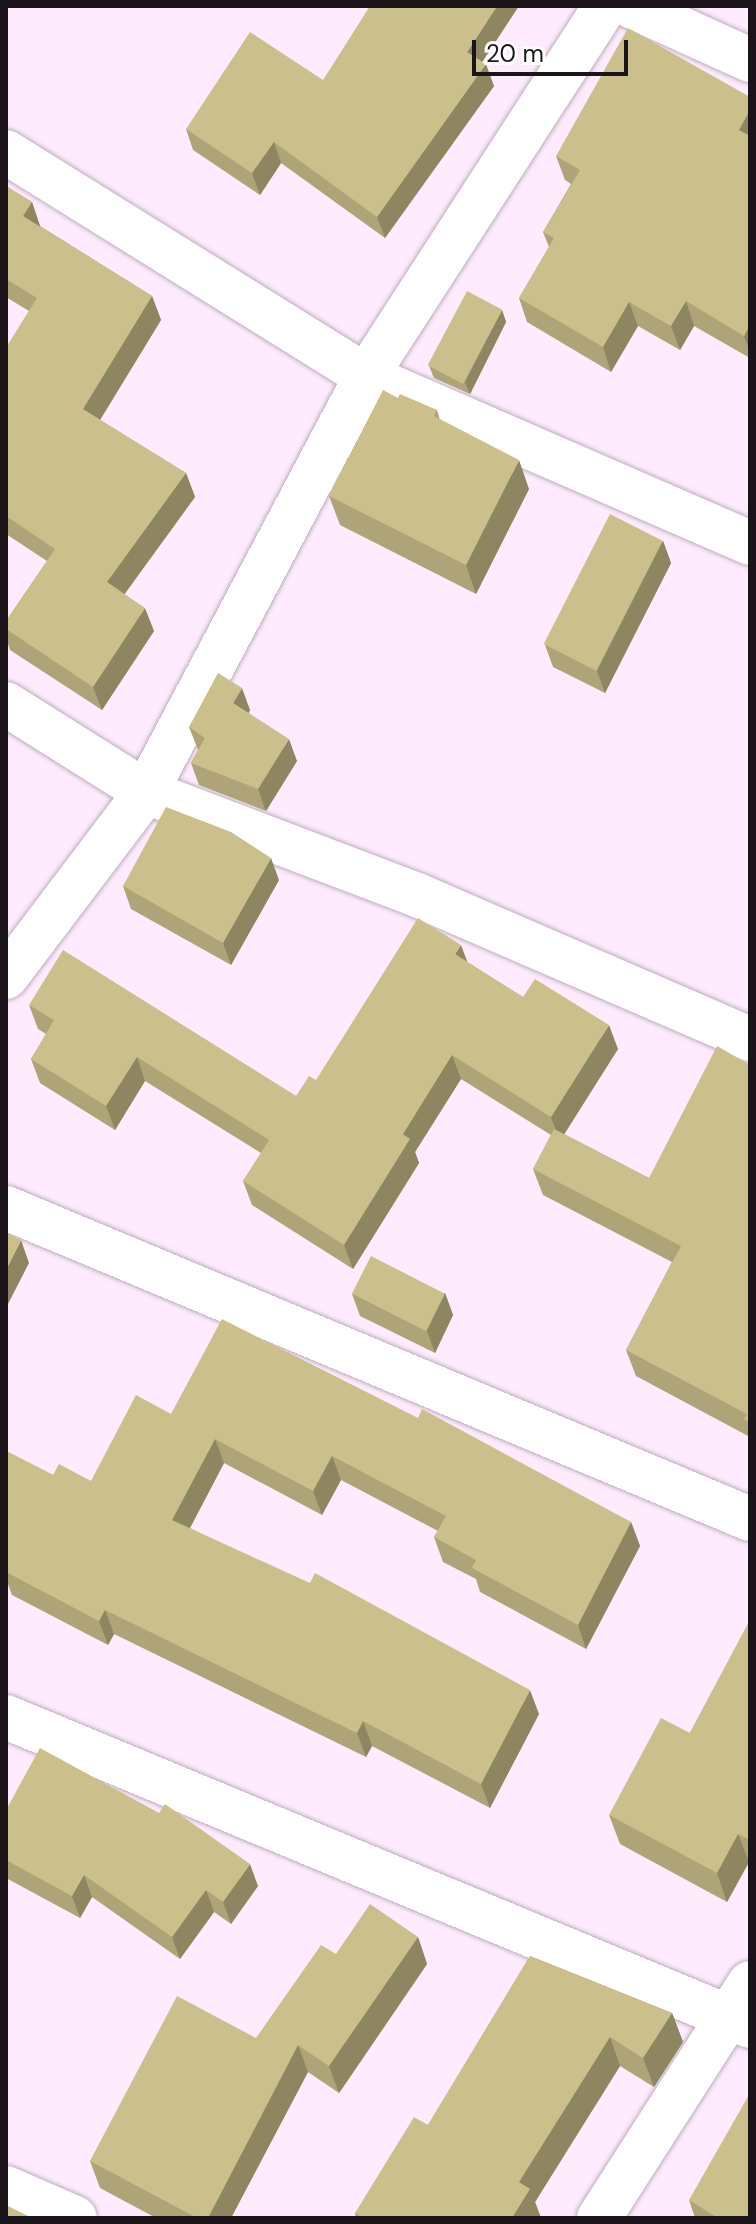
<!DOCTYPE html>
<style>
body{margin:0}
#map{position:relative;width:756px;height:2224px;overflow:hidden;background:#feecfe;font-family:"DM Sans",sans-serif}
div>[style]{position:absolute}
.roads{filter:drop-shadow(0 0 2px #beadbe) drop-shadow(0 0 2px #beadbe)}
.minor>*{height:44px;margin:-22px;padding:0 22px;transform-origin:22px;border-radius:22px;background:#fff}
.wall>*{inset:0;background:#afa478}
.shaded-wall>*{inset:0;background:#8e8661}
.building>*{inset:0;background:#cbbf8b;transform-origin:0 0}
span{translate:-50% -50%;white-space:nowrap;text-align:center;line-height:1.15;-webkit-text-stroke:6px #fff;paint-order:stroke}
.frame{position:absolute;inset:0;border:8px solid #1b151b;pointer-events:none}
.scale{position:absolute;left:472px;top:40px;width:156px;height:36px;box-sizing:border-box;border:4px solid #1b151b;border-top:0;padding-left:10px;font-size:24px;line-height:28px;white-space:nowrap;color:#1b151b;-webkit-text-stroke:6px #fff;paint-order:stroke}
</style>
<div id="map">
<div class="roads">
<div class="minor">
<i style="left:631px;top:6px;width:131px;rotate:24.4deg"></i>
<i style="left:6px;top:152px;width:424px;rotate:31.9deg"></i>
<i style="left:366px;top:376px;width:419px;rotate:23.5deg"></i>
<i style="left:6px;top:704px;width:165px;rotate:32.2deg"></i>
<i style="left:146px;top:792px;width:290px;rotate:20.8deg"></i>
<i style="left:417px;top:895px;width:363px;rotate:23.4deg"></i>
<i style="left:6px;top:977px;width:232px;rotate:-52.9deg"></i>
<i style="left:146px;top:792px;width:471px;rotate:-62.1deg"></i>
<i style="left:366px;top:376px;width:440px;rotate:-57.1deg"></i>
<i style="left:6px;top:1208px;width:806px;rotate:22.69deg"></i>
<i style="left:6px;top:1717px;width:806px;rotate:22.55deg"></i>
<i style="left:6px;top:2188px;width:75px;rotate:23.5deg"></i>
<i style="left:599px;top:2218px;width:279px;rotate:-57.3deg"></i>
</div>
</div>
<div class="wall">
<i style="clip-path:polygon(482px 62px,494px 86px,385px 238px,281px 163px,260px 195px,193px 150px,186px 129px,323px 80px)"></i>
<i style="clip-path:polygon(750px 97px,750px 358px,694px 326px,680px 350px,638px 326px,611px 372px,527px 322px,519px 298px,549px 247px,543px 232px,571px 184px,565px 180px,556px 156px)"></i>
<i style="clip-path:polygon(6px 186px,32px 202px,40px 226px,152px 296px,161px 320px,100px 420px,186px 473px,195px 497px,124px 594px,154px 631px,102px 710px,10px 650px,6px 638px,6px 621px,47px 561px,6px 534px,6px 348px,29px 311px,6px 297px)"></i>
<i style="clip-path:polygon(502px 310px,506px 322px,470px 394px,434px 378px,429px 366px)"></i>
<i style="clip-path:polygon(398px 398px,437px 410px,440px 420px,529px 489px,476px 594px,340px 525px,329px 496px)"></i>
<i style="clip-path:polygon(663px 541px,671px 563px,605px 693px,553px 667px,545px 645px)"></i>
<i style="clip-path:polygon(250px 710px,249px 713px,297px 761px,266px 811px,199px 785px,191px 763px,198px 750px,189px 727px)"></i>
<i style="clip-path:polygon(279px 880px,231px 965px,131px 909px,123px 886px)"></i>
<i style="clip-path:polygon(467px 962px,523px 997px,618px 1049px,564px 1134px,649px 1178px,750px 1065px,750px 1437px,636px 1376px,626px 1350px,672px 1262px,543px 1195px,533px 1169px,551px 1135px,461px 1079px,415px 1152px,419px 1163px,353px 1269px,252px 1205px,243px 1181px,261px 1153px,145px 1081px,115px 1130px,40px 1083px,31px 1059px,46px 1034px,38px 1029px,29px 1005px,296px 1096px)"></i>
<i style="clip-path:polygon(445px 1293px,453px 1315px,435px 1353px,360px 1316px,352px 1294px)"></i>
<i style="clip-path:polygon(171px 1414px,418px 1418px,631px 1522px,640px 1546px,586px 1649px,480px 1592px,476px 1579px,443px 1562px,434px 1537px,438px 1531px,341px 1480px,322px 1515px,224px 1463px,190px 1528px,539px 1714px,490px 1808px,372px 1746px,366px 1757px,114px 1634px,108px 1645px,12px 1595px,6px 1579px,6px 1451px,53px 1475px,91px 1481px)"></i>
<i style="clip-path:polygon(750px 1620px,750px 1863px,749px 1862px,727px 1902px,620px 1844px,609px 1815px,690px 1733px)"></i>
<i style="clip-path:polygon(6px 1810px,258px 1886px,231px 1924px,214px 1912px,180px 1959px,92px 1897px,80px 1918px,6px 1878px)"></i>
<i style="clip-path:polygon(418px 1937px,427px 1964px,339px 2093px,308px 2072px,231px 2218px,156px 2218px,100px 2188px,90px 2161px,256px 2038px)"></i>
<i style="clip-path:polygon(530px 1956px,672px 2013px,683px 2042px,654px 2087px,620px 2066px,535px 2202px,541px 2218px,356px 2218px,355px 2213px,428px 2125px)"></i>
<i style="clip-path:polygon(689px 2200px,750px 2218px,695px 2218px)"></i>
</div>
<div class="shaded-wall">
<i style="clip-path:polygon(497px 6px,519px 6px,475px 73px,467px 52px)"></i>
<i style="clip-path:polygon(486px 64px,494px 86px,385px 238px,377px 217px)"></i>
<i style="clip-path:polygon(750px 110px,750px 150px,739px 130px)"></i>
<i style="clip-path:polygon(274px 142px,281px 163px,260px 195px,252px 173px)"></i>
<i style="clip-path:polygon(32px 202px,40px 226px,32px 239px,23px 216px)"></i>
<i style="clip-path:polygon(152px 296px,161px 320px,92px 433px,83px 409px)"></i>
<i style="clip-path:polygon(686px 301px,694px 326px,680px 350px,671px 326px)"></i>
<i style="clip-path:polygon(629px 302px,638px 326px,611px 372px,603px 347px)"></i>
<i style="clip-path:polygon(502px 310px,506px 322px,470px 394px,465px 382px)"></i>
<i style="clip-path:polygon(750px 325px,750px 352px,744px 336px)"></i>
<i style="clip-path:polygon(519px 460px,529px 489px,476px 594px,466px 565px)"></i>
<i style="clip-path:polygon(186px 473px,195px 497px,116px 606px,107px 582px)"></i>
<i style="clip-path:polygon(663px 541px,671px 563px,605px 693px,597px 671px)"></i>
<i style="clip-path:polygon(145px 608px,154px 631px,102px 710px,93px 687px)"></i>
<i style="clip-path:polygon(242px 688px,250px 710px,241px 725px,233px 703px)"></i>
<i style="clip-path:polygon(289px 739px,297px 761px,266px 811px,258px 789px)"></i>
<i style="clip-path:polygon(271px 858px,279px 880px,231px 965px,223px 943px)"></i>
<i style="clip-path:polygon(461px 945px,470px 969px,455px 954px)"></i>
<i style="clip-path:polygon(609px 1025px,618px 1049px,560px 1141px,551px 1117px)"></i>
<i style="clip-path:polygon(452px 1055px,461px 1079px,415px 1152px,419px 1163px,353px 1269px,344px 1245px,403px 1134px)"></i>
<i style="clip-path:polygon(137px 1057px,145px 1081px,115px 1130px,106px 1106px)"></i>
<i style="clip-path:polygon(21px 1240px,29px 1263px,7px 1306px,6px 1270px)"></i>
<i style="clip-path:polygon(445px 1293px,453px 1315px,435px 1353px,427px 1331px)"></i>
<i style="clip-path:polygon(215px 1439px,224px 1463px,181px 1545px,172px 1520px)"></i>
<i style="clip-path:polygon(332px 1456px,341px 1480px,322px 1515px,313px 1491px)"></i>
<i style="clip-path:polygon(631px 1522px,640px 1546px,586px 1649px,578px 1625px)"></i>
<i style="clip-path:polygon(105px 1610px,114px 1634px,108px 1645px,99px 1621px)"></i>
<i style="clip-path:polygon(530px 1690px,539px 1714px,490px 1808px,481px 1784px)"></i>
<i style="clip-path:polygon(363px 1721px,372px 1746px,366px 1757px,357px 1733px)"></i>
<i style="clip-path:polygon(738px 1834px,749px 1862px,727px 1902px,717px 1873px)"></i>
<i style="clip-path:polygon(250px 1864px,258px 1886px,231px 1924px,223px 1902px)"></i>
<i style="clip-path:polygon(84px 1875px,92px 1897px,80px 1918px,72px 1896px)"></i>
<i style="clip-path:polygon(206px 1890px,214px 1912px,180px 1959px,172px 1937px)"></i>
<i style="clip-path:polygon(418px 1937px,427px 1964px,339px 2093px,329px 2066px)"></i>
<i style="clip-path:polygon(672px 2013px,683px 2042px,654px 2087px,643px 2058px)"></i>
<i style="clip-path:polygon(610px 2037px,620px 2066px,535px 2202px,541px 2218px,512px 2218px,519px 2182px)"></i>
<i style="clip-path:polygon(298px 2045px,308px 2072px,231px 2218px,208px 2218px)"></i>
</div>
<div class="building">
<i style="clip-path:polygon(370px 6px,497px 6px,467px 52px,486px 64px,377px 217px,274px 142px,252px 173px,186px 129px,250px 32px,323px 80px)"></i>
<i style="clip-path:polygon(628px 28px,750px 97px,750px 110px,739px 130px,750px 136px,750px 325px,744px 336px,686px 301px,671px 326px,629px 302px,603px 347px,519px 298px,554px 238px,543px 232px,580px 170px,556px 156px)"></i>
<i style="clip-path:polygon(6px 186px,32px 202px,23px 216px,152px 296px,83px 409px,186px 473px,107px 582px,145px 608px,93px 687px,6px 629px,6px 621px,55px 549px,6px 516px,6px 348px,37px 298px,6px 279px)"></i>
<i style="left:467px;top:291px;width:40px;height:84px;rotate:28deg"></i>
<i style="clip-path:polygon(383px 390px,398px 398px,400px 394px,437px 410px,434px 416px,519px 460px,466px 565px,329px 496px)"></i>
<i style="left:610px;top:514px;width:59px;height:146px;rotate:27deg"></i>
<i style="clip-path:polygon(218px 673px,242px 688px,233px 703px,289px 739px,258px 789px,191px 763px,205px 738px,189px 727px)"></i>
<i style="clip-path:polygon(166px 807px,231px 832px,271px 858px,223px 943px,123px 886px)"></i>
<i style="clip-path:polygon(418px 918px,461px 945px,455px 954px,523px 997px,535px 979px,609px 1025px,551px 1117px,452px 1055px,403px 1134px,410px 1139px,344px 1245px,243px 1181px,269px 1140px,137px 1057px,106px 1106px,31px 1059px,54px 1020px,29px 1005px,63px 950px,296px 1096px,309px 1076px,316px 1080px)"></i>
<i style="clip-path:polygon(717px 1046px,750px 1065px,750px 1423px,744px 1419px,747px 1414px,626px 1350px,681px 1246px,533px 1169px,554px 1129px,649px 1178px)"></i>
<i style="clip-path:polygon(6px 1233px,21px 1240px,6px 1270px)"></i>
<i style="left:371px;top:1256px;width:83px;height:42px;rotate:27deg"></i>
<i style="clip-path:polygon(222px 1319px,418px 1418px,422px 1409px,631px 1522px,578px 1625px,472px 1568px,476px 1560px,434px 1537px,446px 1516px,332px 1456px,313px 1491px,215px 1439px,172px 1520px,310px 1583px,315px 1573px,530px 1690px,481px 1784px,363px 1721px,357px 1733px,105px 1610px,99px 1621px,6px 1572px,6px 1565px,8px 1560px,6px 1559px,6px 1451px,53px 1475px,59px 1464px,91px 1481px,136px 1395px,171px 1414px)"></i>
<i style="clip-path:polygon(750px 1620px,750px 1840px,738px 1834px,717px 1873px,609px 1815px,661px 1718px,690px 1733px)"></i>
<i style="clip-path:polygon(40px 1748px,159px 1813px,165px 1804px,250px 1864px,223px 1902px,206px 1890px,172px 1937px,84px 1875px,72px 1896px,6px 1860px,6px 1810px)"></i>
<i style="clip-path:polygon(370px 1904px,418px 1937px,329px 2066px,298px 2045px,208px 2218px,197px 2218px,90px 2161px,177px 1996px,256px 2038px,321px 1945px,336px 1954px)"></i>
<i style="clip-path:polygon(530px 1956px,672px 2013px,643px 2058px,610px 2037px,519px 2182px,530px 2189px,512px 2218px,363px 2218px,355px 2213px,414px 2117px,428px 2125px)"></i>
<i style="clip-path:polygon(750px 2093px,750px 2218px,718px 2218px,689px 2200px)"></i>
<i style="clip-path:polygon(6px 2205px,32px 2218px,6px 2218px)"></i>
</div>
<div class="frame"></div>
<div class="scale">20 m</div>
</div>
